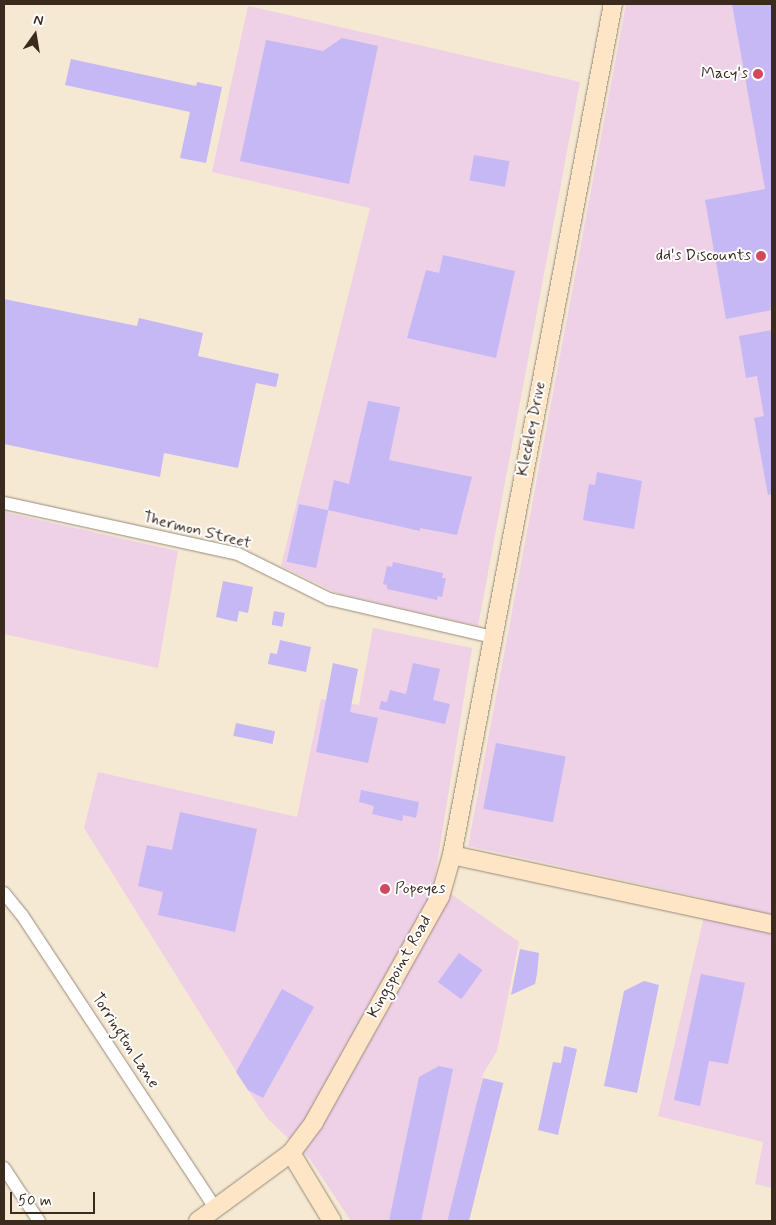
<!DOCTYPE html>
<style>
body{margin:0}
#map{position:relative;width:776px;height:1225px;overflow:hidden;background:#f5e9d4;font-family:Mynerve,sans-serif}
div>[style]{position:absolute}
.built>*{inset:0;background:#eed0e7}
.building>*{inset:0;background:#c5b8f5;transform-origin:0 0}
.roads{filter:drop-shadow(0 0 1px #988a79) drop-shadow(0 0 1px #988a79)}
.street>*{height:12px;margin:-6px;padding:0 6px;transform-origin:6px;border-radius:6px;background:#fff}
.secondary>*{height:18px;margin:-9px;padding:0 9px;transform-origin:9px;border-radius:9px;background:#fde5c5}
.dots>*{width:14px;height:14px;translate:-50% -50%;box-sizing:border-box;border:2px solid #fff;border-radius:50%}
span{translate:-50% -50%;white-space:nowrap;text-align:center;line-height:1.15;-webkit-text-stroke:4px #fff;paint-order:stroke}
.poi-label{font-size:16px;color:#3b2a1e}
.right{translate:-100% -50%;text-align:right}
.left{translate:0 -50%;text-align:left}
.street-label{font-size:16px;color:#3b2a1e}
.frame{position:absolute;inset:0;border:5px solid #3b2a1e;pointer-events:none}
.north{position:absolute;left:10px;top:10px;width:50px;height:50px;-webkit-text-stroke:4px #fff;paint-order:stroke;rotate:13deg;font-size:14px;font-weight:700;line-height:20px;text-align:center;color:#3b2a1e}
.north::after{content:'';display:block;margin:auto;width:18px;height:22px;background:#3b2a1e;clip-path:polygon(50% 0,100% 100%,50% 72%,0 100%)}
.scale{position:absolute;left:10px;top:1192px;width:85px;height:22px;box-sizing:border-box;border:2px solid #3b2a1e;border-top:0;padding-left:6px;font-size:15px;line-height:18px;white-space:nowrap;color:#3b2a1e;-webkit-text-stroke:4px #fff;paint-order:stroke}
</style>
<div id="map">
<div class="built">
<i style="clip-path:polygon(626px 4px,772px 4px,772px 1188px,755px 1184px,763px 1142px,658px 1116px,708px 899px,468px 846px)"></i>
<i style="clip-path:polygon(248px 6px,580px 82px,478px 626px,337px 593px,281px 566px,370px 208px,212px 172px)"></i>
<i style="clip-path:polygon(4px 512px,178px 551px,158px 668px,4px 634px)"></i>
<i style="clip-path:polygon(373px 628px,472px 648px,434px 882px,519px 942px,497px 1051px,483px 1074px,452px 1221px,351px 1221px,310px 1159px,267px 1118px,248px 1090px,84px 828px,98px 772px,297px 817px,321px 699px,359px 705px)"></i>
</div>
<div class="building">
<i style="clip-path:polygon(732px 4px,772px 4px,772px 310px,726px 319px,705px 200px,765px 189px)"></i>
<i style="clip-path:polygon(342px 38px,378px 46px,349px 184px,240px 161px,266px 40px,323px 51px)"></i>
<i style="clip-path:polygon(71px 59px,196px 86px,197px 82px,222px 87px,206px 163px,180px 158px,190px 112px,65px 85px)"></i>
<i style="left:474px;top:155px;width:36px;height:26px;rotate:10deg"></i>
<i style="clip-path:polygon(443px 255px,515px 271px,496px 358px,407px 338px,426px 270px,439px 273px)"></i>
<i style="clip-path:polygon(4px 299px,137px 326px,139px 318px,203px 333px,198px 356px,279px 374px,276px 387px,256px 383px,238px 468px,164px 453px,160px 477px,4px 444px)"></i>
<i style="clip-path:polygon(772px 330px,772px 494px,768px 495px,754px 418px,764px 416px,757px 376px,746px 378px,739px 336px)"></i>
<i style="clip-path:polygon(368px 401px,400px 407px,389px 460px,472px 477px,457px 535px,420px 528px,420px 531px,328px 510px,334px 480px,349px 484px)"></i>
<i style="clip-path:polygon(597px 472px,642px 481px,634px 529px,583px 520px,589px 484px,595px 485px)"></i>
<i style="left:299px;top:504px;width:30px;height:59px;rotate:12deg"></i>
<i style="clip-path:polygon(393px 562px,443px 573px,442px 578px,446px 578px,442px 597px,438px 596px,437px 600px,387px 589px,387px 585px,383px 584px,387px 566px,392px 567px)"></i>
<i style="clip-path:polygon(223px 581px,253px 587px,248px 613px,239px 611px,237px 622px,216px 617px)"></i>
<i style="left:274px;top:611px;width:11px;height:14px;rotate:10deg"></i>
<i style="clip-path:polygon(280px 640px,311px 647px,306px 672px,268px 664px,270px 653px,277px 654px)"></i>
<i style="clip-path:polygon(333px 663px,358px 669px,350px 712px,378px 718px,368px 763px,316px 752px)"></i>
<i style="clip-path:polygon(413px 663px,440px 669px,433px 700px,450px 704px,445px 724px,379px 709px,381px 701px,387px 702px,390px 690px,406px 694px)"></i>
<i style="left:236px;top:723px;width:40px;height:13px;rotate:12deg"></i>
<i style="left:496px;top:743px;width:71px;height:67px;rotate:11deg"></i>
<i style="clip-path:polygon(361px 790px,419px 802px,416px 818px,403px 815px,402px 821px,372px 814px,374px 806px,359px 802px)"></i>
<i style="clip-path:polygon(180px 812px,257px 829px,235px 932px,158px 915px,163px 892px,138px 886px,147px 845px,172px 850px)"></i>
<i style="clip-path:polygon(520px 949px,539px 953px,537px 974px,535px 984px,511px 995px)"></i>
<i style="left:459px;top:953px;width:29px;height:36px;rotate:36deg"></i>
<i style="clip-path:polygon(701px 974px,745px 983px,728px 1064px,709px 1061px,700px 1106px,674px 1100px)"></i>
<i style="clip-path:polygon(644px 981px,659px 985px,637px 1093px,604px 1086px,624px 991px)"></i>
<i style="clip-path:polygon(282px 989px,314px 1007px,263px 1098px,248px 1090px,236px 1072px)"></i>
<i style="clip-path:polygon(564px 1046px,577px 1049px,558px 1135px,538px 1130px,553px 1062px,561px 1063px)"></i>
<i style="clip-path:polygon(439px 1066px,453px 1069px,421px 1221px,389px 1221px,419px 1077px)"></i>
<i style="left:483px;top:1078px;width:21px;height:146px;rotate:14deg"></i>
</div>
<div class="roads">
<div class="street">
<i style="left:4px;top:503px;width:239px;rotate:12.3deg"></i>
<i style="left:238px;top:554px;width:102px;rotate:26.3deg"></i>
<i style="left:329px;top:599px;width:167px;rotate:13.1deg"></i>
<i style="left:4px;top:893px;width:28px;rotate:51deg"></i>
<i style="left:22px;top:915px;width:352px;rotate:56.6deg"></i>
<i style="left:4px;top:1168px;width:64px;rotate:56.6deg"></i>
</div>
<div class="secondary">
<i style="left:452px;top:855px;width:327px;rotate:12.2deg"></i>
<i style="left:291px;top:1153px;width:79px;rotate:58.9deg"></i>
<i style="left:198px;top:1221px;width:115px;rotate:-36.2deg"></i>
<i style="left:291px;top:1153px;width:39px;rotate:-53deg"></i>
<i style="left:314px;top:1122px;width:258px;rotate:-60.8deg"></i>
<i style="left:440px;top:897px;width:44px;rotate:-74.1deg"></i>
<i style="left:452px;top:855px;width:866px;rotate:-79.29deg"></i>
</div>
</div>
<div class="dots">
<i style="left:758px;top:74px;background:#d1495b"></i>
<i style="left:761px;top:256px;background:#d1495b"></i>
<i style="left:385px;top:889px;background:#d1495b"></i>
</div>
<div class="poi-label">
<span class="right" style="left:748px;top:74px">Macy's</span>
<span class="right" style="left:751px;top:256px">dd's Discounts</span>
<span class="left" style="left:395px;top:889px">Popeyes</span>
</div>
<div class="street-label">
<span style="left:532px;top:429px;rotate:-79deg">Kleckley Drive</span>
<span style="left:197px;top:531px;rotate:14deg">Thermon Street</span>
<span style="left:400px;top:967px;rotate:-61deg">Kingspoint Road</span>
<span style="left:125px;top:1041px;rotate:57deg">Torrington Lane</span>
</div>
<div class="frame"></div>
<div class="north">N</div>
<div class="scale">50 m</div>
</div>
